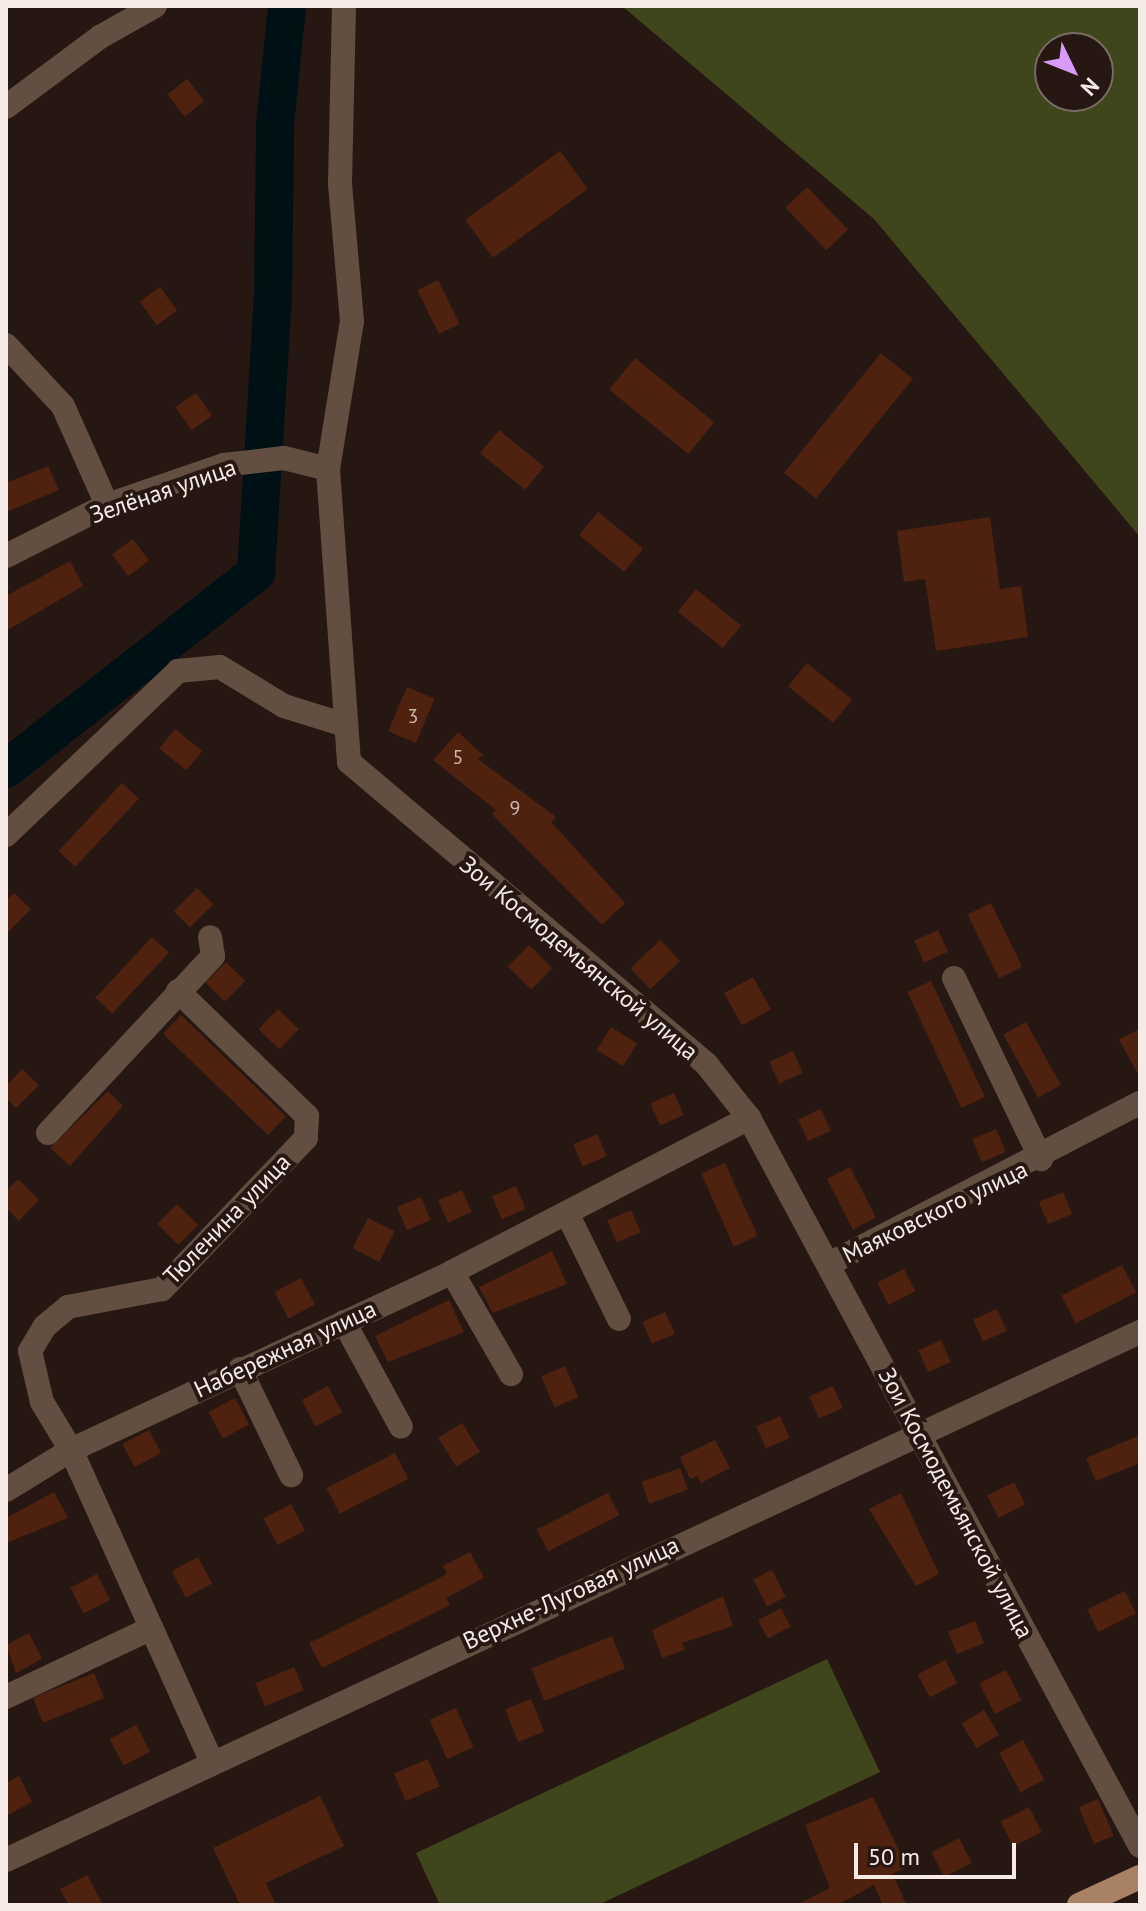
<!DOCTYPE html>
<meta charset="utf-8">
<style>
body{margin:0}
#map{position:relative;width:1146px;height:1911px;overflow:hidden;background:#271712;font-family:"PT Sans",sans-serif}
div>[style]{position:absolute}
.green>*{inset:0;background:#40461c}
.river>*{height:38px;margin:-19px;padding:0 19px;transform-origin:19px;border-radius:19px;background:#001116}
.building>*{inset:0;background:#4f210f;transform-origin:0 0}
.minor>*{height:24px;margin:-12px;padding:0 12px;transform-origin:12px;border-radius:12px;background:#624f41}
.major>*{height:24px;margin:-12px;padding:0 12px;transform-origin:12px;border-radius:12px;background:#a98265}
span{translate:-50% -50%;white-space:nowrap;text-align:center;line-height:1.15;-webkit-text-stroke:8px #271712;paint-order:stroke}
.number-label{font-size:20px;color:#ccb8b0}
.number-label span{-webkit-text-stroke-width:0}
.street-label{font-size:24px;color:#f6eae6}
.frame{position:absolute;inset:0;border:8px solid #f6eae6;pointer-events:none}
.north{position:absolute;left:1034px;top:32px;width:80px;height:80px;box-sizing:border-box;background:#271712;border:2px solid #7a6b67;border-radius:50%;rotate:133deg;font-size:22px;font-weight:700;line-height:32px;text-align:center;color:#f6eae6}
.north::after{content:'';display:block;margin:auto;width:28px;height:36px;background:#d89bf8;clip-path:polygon(50% 0,100% 100%,50% 72%,0 100%)}
.scale{position:absolute;left:854px;top:1843px;width:162px;height:36px;box-sizing:border-box;border:4px solid #f6eae6;border-top:0;padding-left:10px;font-size:24px;line-height:28px;white-space:nowrap;color:#f6eae6;-webkit-text-stroke:6px #271712;paint-order:stroke}
</style>
<div id="map">
<div class="green">
<i style="clip-path:polygon(evenodd,622px 6px,1140px 6px,1140px 537px,874px 219px,622px 6px,1050px 48px,1098px 48px,1098px 96px,1050px 96px,1050px 48px)"></i>
<i style="clip-path:polygon(827px 1659px,880px 1772px,598px 1905px,440px 1905px,416px 1853px)"></i>
</div>
<div class="river">
<i style="left:6px;top:769px;width:318px;rotate:-38.1deg"></i>
<i style="left:256px;top:573px;width:277px;rotate:-86.5deg"></i>
<i style="left:273px;top:297px;width:172px;rotate:-89.3deg"></i>
<i style="left:275px;top:125px;width:120px;rotate:-84.2deg"></i>
</div>
<div class="building">
<i style="left:187px;top:79px;width:28px;height:25px;rotate:52deg"></i>
<i style="left:560px;top:151px;width:47px;height:117px;rotate:54deg"></i>
<i style="left:807px;top:187px;width:59px;height:30px;rotate:46deg"></i>
<i style="left:438px;top:280px;width:49px;height:23px;rotate:64deg"></i>
<i style="left:160px;top:287px;width:29px;height:25px;rotate:54deg"></i>
<i style="left:881px;top:353px;width:41px;height:154px;rotate:39deg"></i>
<i style="left:635px;top:358px;width:102px;height:41px;rotate:39deg"></i>
<i style="left:196px;top:393px;width:28px;height:25px;rotate:55deg"></i>
<i style="left:499px;top:430px;width:58px;height:30px;rotate:39deg"></i>
<i style="clip-path:polygon(48px 466px,59px 490px,6px 512px,6px 483px)"></i>
<i style="left:598px;top:512px;width:58px;height:30px;rotate:39deg"></i>
<i style="clip-path:polygon(990px 517px,1000px 589px,1021px 586px,1028px 637px,936px 651px,925px 579px,904px 582px,897px 531px)"></i>
<i style="left:133px;top:539px;width:27px;height:26px;rotate:54deg"></i>
<i style="clip-path:polygon(70px 561px,83px 586px,6px 631px,6px 596px)"></i>
<i style="left:696px;top:589px;width:58px;height:29px;rotate:39deg"></i>
<i style="left:807px;top:663px;width:58px;height:30px;rotate:39deg"></i>
<i style="left:407px;top:687px;width:30px;height:48px;rotate:23deg"></i>
<i style="left:175px;top:729px;width:35px;height:25px;rotate:39deg"></i>
<i style="clip-path:polygon(458px 732px,483px 755px,478px 759px,556px 817px,551px 822px,625px 903px,602px 925px,492px 814px,496px 810px,433px 760px)"></i>
<i style="left:122px;top:783px;width:23px;height:93px;rotate:43deg"></i>
<i style="left:197px;top:888px;width:23px;height:33px;rotate:45deg"></i>
<i style="clip-path:polygon(14px 893px,31px 909px,6px 934px,6px 901px)"></i>
<i style="left:991px;top:903px;width:71px;height:26px;rotate:64deg"></i>
<i style="left:938px;top:930px;width:24px;height:26px;rotate:66deg"></i>
<i style="left:152px;top:937px;width:23px;height:83px;rotate:43deg"></i>
<i style="left:660px;top:940px;width:29px;height:41px;rotate:46deg"></i>
<i style="left:529px;top:945px;width:33px;height:30px;rotate:45deg"></i>
<i style="left:226px;top:962px;width:27px;height:29px;rotate:45deg"></i>
<i style="left:753px;top:977px;width:37px;height:33px;rotate:61deg"></i>
<i style="left:931px;top:981px;width:128px;height:26px;rotate:65deg"></i>
<i style="left:278px;top:1009px;width:29px;height:28px;rotate:44deg"></i>
<i style="left:181px;top:1015px;width:146px;height:26px;rotate:44deg"></i>
<i style="left:1026px;top:1022px;width:72px;height:26px;rotate:61deg"></i>
<i style="left:611px;top:1027px;width:31px;height:27px;rotate:32deg"></i>
<i style="clip-path:polygon(1140px 1029px,1140px 1078px,1119px 1039px)"></i>
<i style="left:793px;top:1051px;width:24px;height:26px;rotate:66deg"></i>
<i style="clip-path:polygon(22px 1069px,39px 1085px,16px 1108px,6px 1098px,6px 1086px)"></i>
<i style="clip-path:polygon(108px 1091px,123px 1106px,70px 1166px,50px 1148px)"></i>
<i style="left:674px;top:1093px;width:24px;height:26px;rotate:66deg"></i>
<i style="left:821px;top:1109px;width:24px;height:25px;rotate:66deg"></i>
<i style="left:996px;top:1129px;width:25px;height:26px;rotate:67deg"></i>
<i style="left:597px;top:1134px;width:24px;height:26px;rotate:66deg"></i>
<i style="left:725px;top:1163px;width:80px;height:26px;rotate:66deg"></i>
<i style="left:850px;top:1167px;width:57px;height:26px;rotate:63deg"></i>
<i style="clip-path:polygon(18px 1179px,39px 1200px,19px 1221px,6px 1208px,6px 1191px)"></i>
<i style="left:516px;top:1186px;width:25px;height:26px;rotate:67deg"></i>
<i style="left:462px;top:1190px;width:24px;height:26px;rotate:66deg"></i>
<i style="left:1063px;top:1192px;width:24px;height:26px;rotate:68deg"></i>
<i style="left:421px;top:1197px;width:25px;height:26px;rotate:67deg"></i>
<i style="left:177px;top:1204px;width:30px;height:28px;rotate:45deg"></i>
<i style="left:631px;top:1210px;width:24px;height:26px;rotate:66deg"></i>
<i style="left:368px;top:1218px;width:30px;height:34px;rotate:27deg"></i>
<i style="clip-path:polygon(552px 1251px,567px 1284px,493px 1313px,479px 1287px)"></i>
<i style="left:1122px;top:1265px;width:31px;height:68px;rotate:63deg"></i>
<i style="left:904px;top:1269px;width:25px;height:30px;rotate:63deg"></i>
<i style="left:301px;top:1278px;width:30px;height:30px;rotate:62deg"></i>
<i style="clip-path:polygon(449px 1300px,464px 1332px,388px 1362px,375px 1336px)"></i>
<i style="left:997px;top:1309px;width:24px;height:26px;rotate:66deg"></i>
<i style="left:665px;top:1312px;width:24px;height:25px;rotate:66deg"></i>
<i style="left:941px;top:1340px;width:24px;height:25px;rotate:66deg"></i>
<i style="left:565px;top:1366px;width:34px;height:26px;rotate:67deg"></i>
<i style="left:328px;top:1386px;width:30px;height:30px;rotate:62deg"></i>
<i style="left:833px;top:1386px;width:24px;height:26px;rotate:66deg"></i>
<i style="left:235px;top:1398px;width:30px;height:30px;rotate:62deg"></i>
<i style="left:780px;top:1416px;width:24px;height:26px;rotate:66deg"></i>
<i style="left:462px;top:1423px;width:34px;height:28px;rotate:58deg"></i>
<i style="left:149px;top:1430px;width:26px;height:30px;rotate:62deg"></i>
<i style="clip-path:polygon(1140px 1435px,1140px 1463px,1096px 1481px,1086px 1458px)"></i>
<i style="clip-path:polygon(715px 1440px,730px 1468px,701px 1483px,697px 1476px,690px 1479px,680px 1457px)"></i>
<i style="left:395px;top:1453px;width:29px;height:77px;rotate:63deg"></i>
<i style="left:680px;top:1468px;width:23px;height:41px;rotate:70deg"></i>
<i style="left:1014px;top:1482px;width:25px;height:30px;rotate:63deg"></i>
<i style="clip-path:polygon(54px 1492px,68px 1518px,6px 1543px,6px 1518px)"></i>
<i style="left:608px;top:1493px;width:25px;height:80px;rotate:63deg"></i>
<i style="clip-path:polygon(901px 1493px,939px 1574px,916px 1586px,869px 1509px)"></i>
<i style="left:291px;top:1504px;width:30px;height:31px;rotate:62deg"></i>
<i style="clip-path:polygon(470px 1552px,484px 1578px,446px 1598px,450px 1605px,322px 1668px,309px 1643px,447px 1574px,443px 1566px)"></i>
<i style="left:198px;top:1557px;width:30px;height:30px;rotate:62deg"></i>
<i style="left:772px;top:1570px;width:30px;height:21px;rotate:63deg"></i>
<i style="left:97px;top:1574px;width:29px;height:30px;rotate:63deg"></i>
<i style="left:1125px;top:1591px;width:25px;height:42px;rotate:64deg"></i>
<i style="clip-path:polygon(723px 1596px,733px 1626px,682px 1643px,685px 1650px,662px 1658px,652px 1630px)"></i>
<i style="left:781px;top:1608px;width:21px;height:26px;rotate:62deg"></i>
<i style="left:975px;top:1621px;width:24px;height:29px;rotate:68deg"></i>
<i style="clip-path:polygon(29px 1633px,42px 1659px,16px 1673px,6px 1645px)"></i>
<i style="left:612px;top:1636px;width:35px;height:87px;rotate:68deg"></i>
<i style="left:945px;top:1660px;width:26px;height:31px;rotate:62deg"></i>
<i style="left:294px;top:1667px;width:25px;height:42px;rotate:67deg"></i>
<i style="left:1006px;top:1670px;width:34px;height:30px;rotate:63deg"></i>
<i style="left:94px;top:1673px;width:27px;height:66px;rotate:68deg"></i>
<i style="left:531px;top:1699px;width:35px;height:28px;rotate:68deg"></i>
<i style="left:456px;top:1708px;width:43px;height:29px;rotate:66deg"></i>
<i style="left:984px;top:1710px;width:29px;height:26px;rotate:59deg"></i>
<i style="left:136px;top:1725px;width:30px;height:30px;rotate:62deg"></i>
<i style="left:1023px;top:1740px;width:45px;height:27px;rotate:62deg"></i>
<i style="left:428px;top:1759px;width:30px;height:37px;rotate:67deg"></i>
<i style="clip-path:polygon(19px 1776px,32px 1802px,6px 1816px,6px 1783px)"></i>
<i style="clip-path:polygon(320px 1796px,344px 1846px,266px 1883px,276px 1905px,240px 1905px,213px 1848px)"></i>
<i style="clip-path:polygon(873px 1797px,907px 1867px,892px 1874px,907px 1905px,883px 1905px,874px 1885px,837px 1905px,796px 1905px,830px 1888px,805px 1825px)"></i>
<i style="left:1098px;top:1799px;width:40px;height:21px;rotate:67deg"></i>
<i style="left:1029px;top:1807px;width:28px;height:32px;rotate:63deg"></i>
<i style="left:959px;top:1838px;width:28px;height:31px;rotate:63deg"></i>
<i style="clip-path:polygon(87px 1875px,103px 1905px,69px 1905px,60px 1889px)"></i>
</div>
<div class="minor">
<i style="left:344px;top:6px;width:178px;rotate:91.3deg"></i>
<i style="left:340px;top:184px;width:138px;rotate:85deg"></i>
<i style="left:352px;top:321px;width:150px;rotate:99.2deg"></i>
<i style="left:328px;top:469px;width:294px;rotate:85.9deg"></i>
<i style="left:349px;top:762px;width:469px;rotate:40.2deg"></i>
<i style="left:707px;top:1065px;width:68px;rotate:51.6deg"></i>
<i style="left:749px;top:1118px;width:826px;rotate:61.76deg"></i>
<i style="left:6px;top:107px;width:117px;rotate:-36.7deg"></i>
<i style="left:100px;top:37px;width:63px;rotate:-29.4deg"></i>
<i style="left:6px;top:345px;width:83px;rotate:46.9deg"></i>
<i style="left:63px;top:406px;width:108px;rotate:66deg"></i>
<i style="left:6px;top:556px;width:113px;rotate:-26.8deg"></i>
<i style="left:107px;top:505px;width:124px;rotate:-18.9deg"></i>
<i style="left:224px;top:465px;width:60px;rotate:-6.7deg"></i>
<i style="left:284px;top:458px;width:45px;rotate:14deg"></i>
<i style="left:6px;top:835px;width:238px;rotate:-43.6deg"></i>
<i style="left:178px;top:671px;width:42px;rotate:-5.4deg"></i>
<i style="left:220px;top:667px;width:75px;rotate:31.4deg"></i>
<i style="left:284px;top:706px;width:64px;rotate:17.3deg"></i>
<i style="left:954px;top:978px;width:201px;rotate:64.3deg"></i>
<i style="left:178px;top:991px;width:180px;rotate:44.1deg"></i>
<i style="left:307px;top:1116px;width:22px;rotate:93deg"></i>
<i style="left:306px;top:1138px;width:209px;rotate:133.6deg"></i>
<i style="left:162px;top:1289px;width:96px;rotate:169.2deg"></i>
<i style="left:68px;top:1307px;width:30px;rotate:140deg"></i>
<i style="left:45px;top:1326px;width:29px;rotate:121deg"></i>
<i style="left:30px;top:1351px;width:52px;rotate:76.8deg"></i>
<i style="left:42px;top:1402px;width:56px;rotate:58.9deg"></i>
<i style="left:71px;top:1450px;width:343px;rotate:65.7deg"></i>
<i style="left:48px;top:1133px;width:242px;rotate:-47deg"></i>
<i style="left:213px;top:956px;width:19px;rotate:-99deg"></i>
<i style="left:567px;top:1213px;width:118px;rotate:63.9deg"></i>
<i style="left:829px;top:1264px;width:350px;rotate:-27.4deg"></i>
<i style="left:452px;top:1272px;width:118px;rotate:60deg"></i>
<i style="left:344px;top:1322px;width:119px;rotate:61.5deg"></i>
<i style="left:240px;top:1369px;width:118px;rotate:64.3deg"></i>
<i style="left:6px;top:1490px;width:76px;rotate:-31.6deg"></i>
<i style="left:71px;top:1450px;width:421px;rotate:-25deg"></i>
<i style="left:452px;top:1272px;width:335px;rotate:-27.4deg"></i>
<i style="left:6px;top:1697px;width:161px;rotate:-25.3deg"></i>
<i style="left:6px;top:1860px;width:1251px;rotate:-24.97deg"></i>
</div>
<div class="major">
<i style="left:1079px;top:1905px;width:67px;rotate:-24.7deg"></i>
</div>
<div class="number-label">
<span style="left:413px;top:716px">3</span>
<span style="left:458px;top:757px">5</span>
<span style="left:515px;top:808px">9</span>
</div>
<div class="street-label">
<span style="left:163px;top:491px;rotate:-19deg">Зелёная улица</span>
<span style="left:579px;top:958px;rotate:40deg">Зои Космодемьянской улица</span>
<span style="left:935px;top:1212px;rotate:-26deg">Маяковского улица</span>
<span style="left:227px;top:1219px;rotate:-46deg">Тюленина улица</span>
<span style="left:285px;top:1349px;rotate:-25deg">Набережная улица</span>
<span style="left:956px;top:1503px;rotate:62deg">Зои Космодемьянской улица</span>
<span style="left:571px;top:1593px;rotate:-25deg">Верхне-Луговая улица</span>
</div>
<div class="frame"></div>
<div class="north">N</div>
<div class="scale">50 m</div>
</div>
